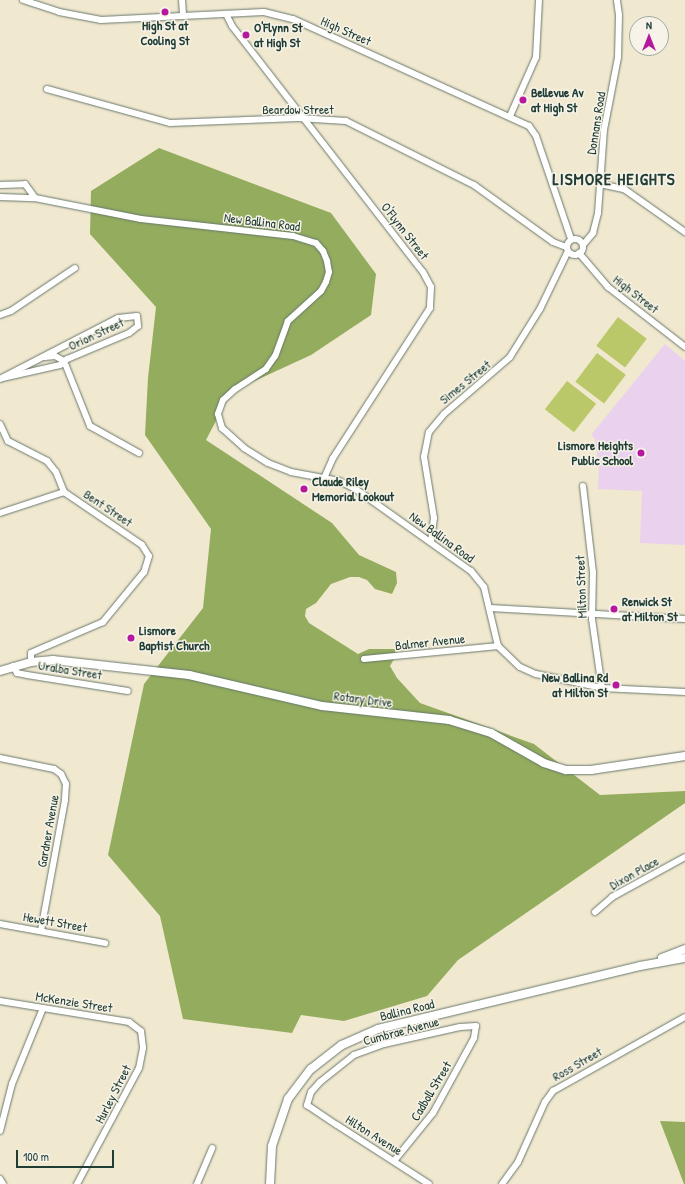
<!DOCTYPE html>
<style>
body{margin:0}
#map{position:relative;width:685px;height:1184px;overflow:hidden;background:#f1e8d0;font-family:"Patrick Hand",sans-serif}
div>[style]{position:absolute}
.built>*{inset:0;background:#ead1ed}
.green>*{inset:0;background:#bac86a;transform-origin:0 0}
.forest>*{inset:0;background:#93ac5e}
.roads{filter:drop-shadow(0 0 1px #68796b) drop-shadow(0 0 1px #68796b)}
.minor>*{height:6px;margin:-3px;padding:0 3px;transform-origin:3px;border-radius:3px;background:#fff}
.minor>.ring{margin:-3px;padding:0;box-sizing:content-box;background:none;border:6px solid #fff;border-radius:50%}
.major>*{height:8px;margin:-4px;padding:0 4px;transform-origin:4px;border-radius:4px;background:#fff}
.dots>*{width:11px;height:11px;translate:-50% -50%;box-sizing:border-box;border:2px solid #f7f3e8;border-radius:50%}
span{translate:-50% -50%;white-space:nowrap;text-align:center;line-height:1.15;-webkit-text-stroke:3px #f7f3e8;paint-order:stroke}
.poi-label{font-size:13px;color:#1f3d34;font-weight:700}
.left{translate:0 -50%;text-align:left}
.right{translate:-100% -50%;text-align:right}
.street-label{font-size:13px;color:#1f3d34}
.district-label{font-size:17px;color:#1f3d34;font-weight:700;letter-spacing:1px}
.north{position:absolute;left:629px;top:16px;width:40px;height:40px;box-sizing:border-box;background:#f7f3e8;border:1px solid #a1aaa0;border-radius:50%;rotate:0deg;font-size:11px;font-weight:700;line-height:16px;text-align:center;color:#1f3d34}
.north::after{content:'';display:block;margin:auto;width:14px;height:18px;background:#b5179e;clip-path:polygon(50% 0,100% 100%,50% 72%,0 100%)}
.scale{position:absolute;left:16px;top:1150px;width:98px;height:18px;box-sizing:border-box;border:2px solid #1f3d34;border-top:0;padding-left:5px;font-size:12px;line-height:14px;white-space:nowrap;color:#1f3d34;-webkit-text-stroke:3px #f7f3e8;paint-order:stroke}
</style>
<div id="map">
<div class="built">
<i style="clip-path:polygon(665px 344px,685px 361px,685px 545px,640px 543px,642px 491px,598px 489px,599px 468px,595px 439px,591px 435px)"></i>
</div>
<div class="green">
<i style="left:618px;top:317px;width:36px;height:36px;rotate:37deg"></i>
<i style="left:597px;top:353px;width:36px;height:36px;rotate:37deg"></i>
<i style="left:567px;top:381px;width:37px;height:36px;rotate:38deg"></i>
</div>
<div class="forest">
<i style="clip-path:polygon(159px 148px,331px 213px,376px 274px,371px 315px,311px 355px,231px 392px,206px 440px,332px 523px,359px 555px,396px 572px,397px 583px,392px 594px,375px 589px,367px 580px,359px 577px,350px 577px,331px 584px,316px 603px,306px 609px,305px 616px,309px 623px,358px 654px,369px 649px,396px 649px,398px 652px,390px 666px,397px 678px,420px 703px,534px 744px,600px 795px,685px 791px,685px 803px,458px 960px,427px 996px,344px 1021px,301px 1015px,292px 1033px,183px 1019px,160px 916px,108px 855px,144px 684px,203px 608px,211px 529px,145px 435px,148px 378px,156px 307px,90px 234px,91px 191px)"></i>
<i style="clip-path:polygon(660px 1121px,685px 1122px,685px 1184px,684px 1184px)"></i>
</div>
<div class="roads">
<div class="minor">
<i style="left:23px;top:0;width:38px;rotate:18deg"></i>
<i style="left:59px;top:12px;width:43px;rotate:10.8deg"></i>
<i style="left:101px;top:20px;width:163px;rotate:-2.8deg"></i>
<i style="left:264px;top:12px;width:30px;rotate:14deg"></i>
<i style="left:293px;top:19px;width:259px;rotate:24.4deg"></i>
<i style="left:529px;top:126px;width:12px;rotate:55deg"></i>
<i style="left:536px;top:136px;width:109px;rotate:71.2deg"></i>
<i style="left:182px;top:0;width:16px;rotate:86deg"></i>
<i style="left:226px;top:14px;width:13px;rotate:63deg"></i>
<i style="left:232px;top:26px;width:311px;rotate:52.2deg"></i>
<i style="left:423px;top:272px;width:17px;rotate:62deg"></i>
<i style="left:431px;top:287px;width:21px;rotate:93deg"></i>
<i style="left:430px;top:308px;width:179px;rotate:122.9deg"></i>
<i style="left:333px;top:458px;width:22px;rotate:114deg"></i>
<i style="left:47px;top:89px;width:128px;rotate:15.5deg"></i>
<i style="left:170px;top:123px;width:128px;rotate:-2.2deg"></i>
<i style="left:298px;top:118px;width:48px;rotate:3.6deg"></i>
<i style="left:346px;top:121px;width:143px;rotate:26.6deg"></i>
<i style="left:474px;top:185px;width:97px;rotate:35.8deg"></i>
<i style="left:553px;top:242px;width:14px;rotate:21deg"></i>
<i style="left:510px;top:116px;width:64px;rotate:-66.2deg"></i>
<i style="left:536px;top:57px;width:57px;rotate:-87deg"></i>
<i style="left:600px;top:184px;width:25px;rotate:12deg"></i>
<i style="left:624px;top:189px;width:75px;rotate:35.2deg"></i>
<i style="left:0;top:185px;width:25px;rotate:-2deg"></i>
<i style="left:25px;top:184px;width:17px;rotate:54deg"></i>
<i style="left:0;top:197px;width:35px;rotate:2deg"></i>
<i style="left:35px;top:198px;width:108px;rotate:11.2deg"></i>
<i style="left:141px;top:219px;width:153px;rotate:6.4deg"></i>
<i style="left:293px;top:236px;width:24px;rotate:17deg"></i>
<i style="left:316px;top:243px;width:11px;rotate:49deg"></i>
<i style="left:323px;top:251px;width:11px;rotate:68deg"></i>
<i style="left:327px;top:261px;width:11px;rotate:80deg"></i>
<i style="left:329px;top:272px;width:10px;rotate:107deg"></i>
<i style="left:326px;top:282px;width:10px;rotate:119deg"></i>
<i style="left:321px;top:291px;width:45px;rotate:137.7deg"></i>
<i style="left:288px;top:321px;width:37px;rotate:110deg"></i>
<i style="left:275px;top:356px;width:16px;rotate:125deg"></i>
<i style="left:266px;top:369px;width:37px;rotate:147deg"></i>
<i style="left:235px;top:389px;width:16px;rotate:137deg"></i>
<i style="left:223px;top:400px;width:15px;rotate:110deg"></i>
<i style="left:218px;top:414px;width:15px;rotate:74deg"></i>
<i style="left:222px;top:428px;width:30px;rotate:42deg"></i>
<i style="left:244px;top:448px;width:28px;rotate:32deg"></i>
<i style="left:268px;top:463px;width:25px;rotate:21deg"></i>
<i style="left:291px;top:472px;width:49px;rotate:10.6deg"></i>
<i style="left:339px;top:481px;width:17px;rotate:25deg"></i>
<i style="left:354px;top:488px;width:143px;rotate:35.4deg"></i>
<i style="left:471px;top:571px;width:21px;rotate:51deg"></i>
<i style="left:484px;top:587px;width:61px;rotate:76.7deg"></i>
<i style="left:498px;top:646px;width:30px;rotate:44deg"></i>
<i style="left:520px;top:667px;width:17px;rotate:24deg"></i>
<i style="left:536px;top:674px;width:67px;rotate:12deg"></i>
<i style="left:602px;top:688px;width:83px;rotate:2.8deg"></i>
<i class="ring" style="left:567px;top:239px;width:10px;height:10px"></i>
<i style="left:583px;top:245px;width:16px;rotate:-50deg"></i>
<i style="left:593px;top:233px;width:21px;rotate:-76deg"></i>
<i style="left:598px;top:213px;width:83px;rotate:-85.9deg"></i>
<i style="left:604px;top:130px;width:74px;rotate:-79.1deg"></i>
<i style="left:618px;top:57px;width:42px;rotate:-88.6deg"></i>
<i style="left:619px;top:15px;width:15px;rotate:-98deg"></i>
<i style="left:579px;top:253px;width:45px;rotate:49.5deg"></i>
<i style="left:608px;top:287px;width:98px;rotate:37.9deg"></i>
<i style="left:0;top:315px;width:12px;rotate:-20deg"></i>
<i style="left:11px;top:311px;width:77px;rotate:-33.9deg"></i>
<i style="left:45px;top:357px;width:10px;rotate:-6deg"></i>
<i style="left:55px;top:356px;width:10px;rotate:29deg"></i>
<i style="left:64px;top:361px;width:70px;rotate:68.2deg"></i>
<i style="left:90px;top:426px;width:56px;rotate:28.9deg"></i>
<i style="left:0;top:379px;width:133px;rotate:-27.3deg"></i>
<i style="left:118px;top:318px;width:19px;rotate:-6deg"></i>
<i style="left:137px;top:316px;width:10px;rotate:84deg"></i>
<i style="left:138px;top:326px;width:11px;rotate:142deg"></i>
<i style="left:129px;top:333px;width:67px;rotate:157.2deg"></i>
<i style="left:67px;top:359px;width:9px;rotate:139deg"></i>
<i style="left:60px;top:365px;width:58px;rotate:167.2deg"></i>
<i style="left:0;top:424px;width:19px;rotate:65deg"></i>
<i style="left:8px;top:441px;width:44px;rotate:27.1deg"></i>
<i style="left:47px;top:461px;width:14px;rotate:51deg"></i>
<i style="left:56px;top:472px;width:22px;rotate:68deg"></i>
<i style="left:64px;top:492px;width:94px;rotate:34.2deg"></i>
<i style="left:142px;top:545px;width:13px;rotate:58deg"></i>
<i style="left:149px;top:556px;width:17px;rotate:107deg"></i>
<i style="left:144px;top:572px;width:65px;rotate:129.4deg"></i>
<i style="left:103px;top:622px;width:78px;rotate:156.7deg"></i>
<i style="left:31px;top:653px;width:9px;rotate:90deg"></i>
<i style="left:583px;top:486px;width:87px;rotate:83.4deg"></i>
<i style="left:593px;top:572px;width:47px;rotate:91.2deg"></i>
<i style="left:592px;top:619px;width:70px;rotate:81.8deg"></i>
<i style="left:0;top:513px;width:67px;rotate:-18.2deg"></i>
<i style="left:431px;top:542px;width:24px;rotate:-83deg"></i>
<i style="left:434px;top:518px;width:62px;rotate:-99.3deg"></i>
<i style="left:424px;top:457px;width:25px;rotate:-79deg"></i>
<i style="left:429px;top:432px;width:23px;rotate:-50deg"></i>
<i style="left:444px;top:414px;width:87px;rotate:-40.8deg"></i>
<i style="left:510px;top:357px;width:57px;rotate:-58deg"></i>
<i style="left:540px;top:309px;width:64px;rotate:-64.2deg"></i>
<i style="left:490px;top:608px;width:195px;rotate:3.2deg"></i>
<i style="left:364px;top:659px;width:135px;rotate:-5.5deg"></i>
<i style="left:13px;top:666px;width:8px;rotate:60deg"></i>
<i style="left:17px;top:673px;width:10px;rotate:11deg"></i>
<i style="left:27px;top:675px;width:102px;rotate:9deg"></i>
<i style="left:0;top:758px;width:55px;rotate:11.5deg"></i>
<i style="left:54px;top:769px;width:9px;rotate:36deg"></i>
<i style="left:61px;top:774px;width:11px;rotate:63deg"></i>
<i style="left:66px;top:784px;width:16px;rotate:94deg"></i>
<i style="left:65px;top:800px;width:133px;rotate:100.4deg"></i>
<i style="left:595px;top:912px;width:23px;rotate:-41deg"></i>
<i style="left:612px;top:897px;width:83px;rotate:-28.7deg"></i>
<i style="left:0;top:924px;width:107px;rotate:10.3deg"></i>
<i style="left:0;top:1001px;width:131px;rotate:9.2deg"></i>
<i style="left:129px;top:1022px;width:15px;rotate:37deg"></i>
<i style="left:141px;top:1031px;width:17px;rotate:83deg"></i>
<i style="left:143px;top:1048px;width:20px;rotate:101deg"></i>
<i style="left:139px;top:1068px;width:132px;rotate:118.1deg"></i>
<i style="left:0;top:1131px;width:49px;rotate:-75.7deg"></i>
<i style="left:12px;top:1084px;width:82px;rotate:-67.8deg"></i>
<i style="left:394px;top:1161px;width:62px;rotate:-50.9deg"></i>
<i style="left:433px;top:1113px;width:85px;rotate:-61.3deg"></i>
<i style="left:474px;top:1038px;width:12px;rotate:-81deg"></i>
<i style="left:476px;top:1026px;width:16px;rotate:176deg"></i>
<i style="left:460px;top:1027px;width:78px;rotate:167.4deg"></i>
<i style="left:384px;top:1044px;width:32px;rotate:160deg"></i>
<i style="left:354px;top:1055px;width:43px;rotate:141.5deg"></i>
<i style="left:320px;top:1082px;width:13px;rotate:132deg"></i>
<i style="left:311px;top:1092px;width:14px;rotate:107deg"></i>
<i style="left:307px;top:1105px;width:36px;rotate:34deg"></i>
<i style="left:337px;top:1125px;width:109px;rotate:32.7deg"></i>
<i style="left:0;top:1179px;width:6px;rotate:59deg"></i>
<i style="left:197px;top:1184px;width:39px;rotate:-67deg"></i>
<i style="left:502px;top:1184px;width:27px;rotate:-54deg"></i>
<i style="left:518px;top:1162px;width:66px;rotate:-65.8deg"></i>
<i style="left:545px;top:1102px;width:14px;rotate:-54deg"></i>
<i style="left:553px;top:1091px;width:151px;rotate:-29.3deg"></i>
</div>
<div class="major">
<i style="left:0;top:671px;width:32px;rotate:-16deg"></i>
<i style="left:31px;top:662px;width:22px;rotate:-5deg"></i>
<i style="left:53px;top:660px;width:137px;rotate:6.3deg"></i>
<i style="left:189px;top:675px;width:137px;rotate:13.1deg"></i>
<i style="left:322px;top:706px;width:128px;rotate:6.3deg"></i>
<i style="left:449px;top:720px;width:44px;rotate:17.2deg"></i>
<i style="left:491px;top:733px;width:61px;rotate:29.5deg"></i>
<i style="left:544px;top:763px;width:23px;rotate:18deg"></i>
<i style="left:566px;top:770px;width:25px"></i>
<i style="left:591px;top:770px;width:95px;rotate:-8.5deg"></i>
<i style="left:662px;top:958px;width:25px;rotate:-21deg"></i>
<i style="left:270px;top:1184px;width:38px;rotate:-87deg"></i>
<i style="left:272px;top:1146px;width:50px;rotate:-71.2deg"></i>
<i style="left:288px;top:1099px;width:38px;rotate:-53deg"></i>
<i style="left:311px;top:1069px;width:39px;rotate:-38deg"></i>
<i style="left:342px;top:1045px;width:39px;rotate:-24deg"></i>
<i style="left:378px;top:1029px;width:269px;rotate:-13.5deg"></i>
<i style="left:640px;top:966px;width:46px;rotate:-10.1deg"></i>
</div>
</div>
<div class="dots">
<i style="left:165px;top:12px;background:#b5179e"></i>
<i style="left:246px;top:35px;background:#b5179e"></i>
<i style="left:523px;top:100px;background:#b5179e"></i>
<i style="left:641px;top:453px;background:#b5179e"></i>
<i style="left:304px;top:489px;background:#b5179e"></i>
<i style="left:614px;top:609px;background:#b5179e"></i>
<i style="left:131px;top:638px;background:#b5179e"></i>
<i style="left:616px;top:685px;background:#b5179e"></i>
</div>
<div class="poi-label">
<span style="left:165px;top:33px">High St at<br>Cooling St</span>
<span class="left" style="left:254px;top:35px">O'Flynn St<br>at High St</span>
<span class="left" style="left:531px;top:100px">Bellevue Av<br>at High St</span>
<span class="right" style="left:633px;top:453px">Lismore Heights<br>Public School</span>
<span class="left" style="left:312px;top:489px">Claude Riley<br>Memorial Lookout</span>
<span class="left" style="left:622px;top:609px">Renwick St<br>at Milton St</span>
<span class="left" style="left:139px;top:638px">Lismore<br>Baptist Church</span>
<span class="right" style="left:608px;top:685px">New Ballina Rd<br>at Milton St</span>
</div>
<div class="street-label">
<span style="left:346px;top:31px;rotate:24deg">High Street</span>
<span style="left:298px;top:109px">Beardow Street</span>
<span style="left:596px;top:123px;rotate:-81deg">Donnans Road</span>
<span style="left:262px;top:222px;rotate:7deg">New Ballina Road</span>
<span style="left:405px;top:231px;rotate:52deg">O'Flynn Street</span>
<span style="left:636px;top:294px;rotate:38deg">High Street</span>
<span style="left:96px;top:334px;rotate:-25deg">Orion Street</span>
<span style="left:465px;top:382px;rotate:-39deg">Simes Street</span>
<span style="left:108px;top:508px;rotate:34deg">Bent Street</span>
<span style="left:442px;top:537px;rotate:36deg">New Ballina Road</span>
<span style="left:581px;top:587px;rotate:-92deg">Milton Street</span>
<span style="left:430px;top:642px;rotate:-6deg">Balmer Avenue</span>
<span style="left:70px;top:670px;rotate:9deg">Uralba Street</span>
<span style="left:363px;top:699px;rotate:7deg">Rotary Drive</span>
<span style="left:48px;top:831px;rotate:-80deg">Gardner Avenue</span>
<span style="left:634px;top:873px;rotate:-29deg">Dixon Place</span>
<span style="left:55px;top:922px;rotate:10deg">Hewett Street</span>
<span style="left:74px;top:1002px;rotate:9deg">McKenzie Street</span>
<span style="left:407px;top:1010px;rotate:-14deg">Ballina Road</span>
<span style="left:401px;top:1031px;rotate:-15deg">Cumbrae Avenue</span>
<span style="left:577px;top:1064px;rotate:-30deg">Ross Street</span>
<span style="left:431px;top:1091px;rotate:-59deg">Cadboll Street</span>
<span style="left:113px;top:1094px;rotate:-63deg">Hurley Street</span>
<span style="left:374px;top:1135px;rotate:32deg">Hilton Avenue</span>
</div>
<div class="district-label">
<span style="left:614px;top:179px">LISMORE HEIGHTS</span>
</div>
<div class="north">N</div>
<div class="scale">100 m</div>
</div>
